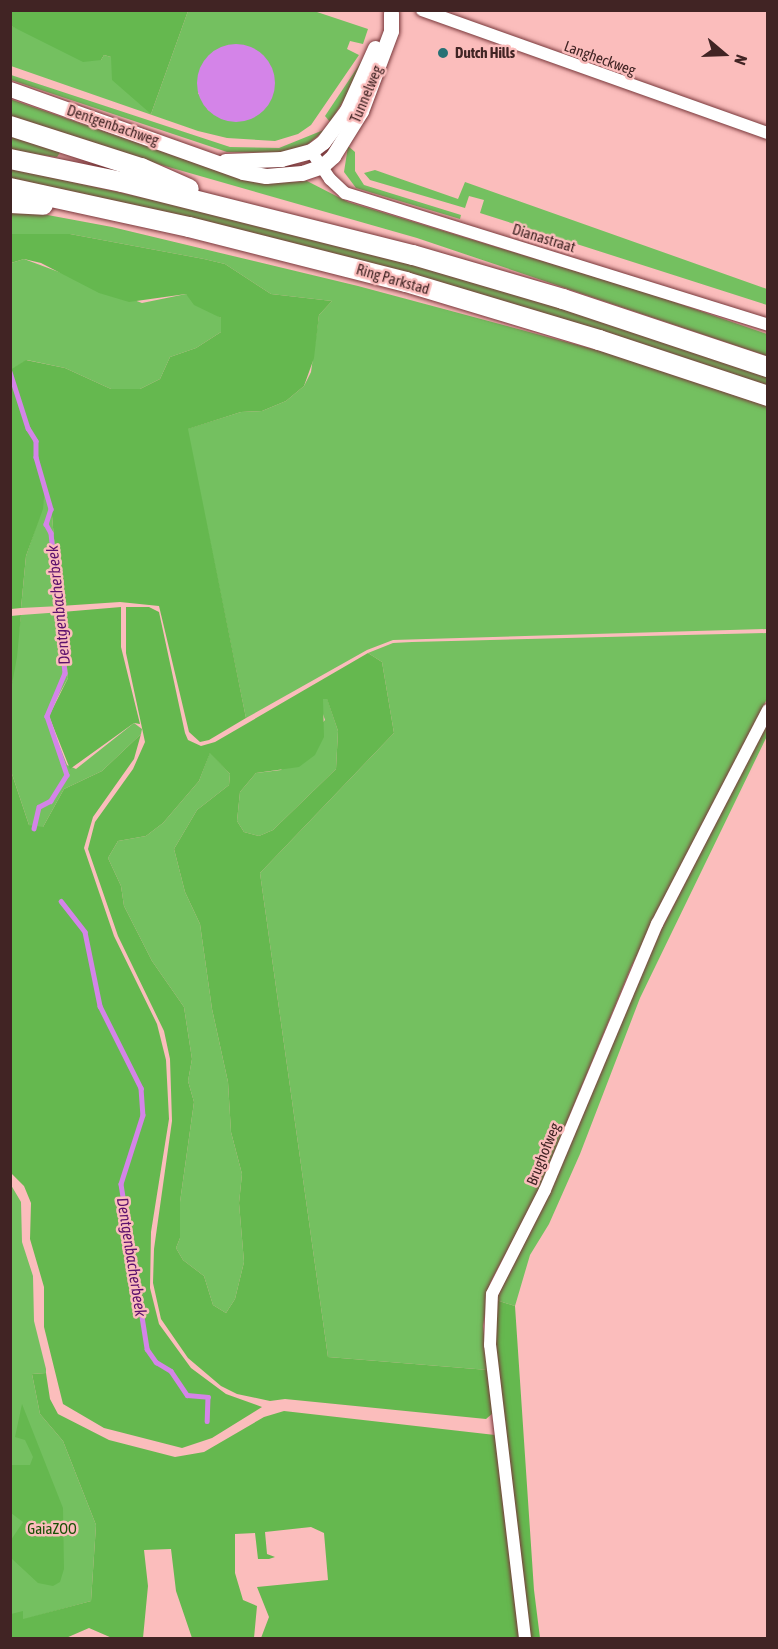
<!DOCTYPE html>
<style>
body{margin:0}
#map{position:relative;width:778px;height:1649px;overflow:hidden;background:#fbbdbc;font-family:"Asap Condensed",sans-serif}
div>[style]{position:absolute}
.green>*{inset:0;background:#74c060}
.forest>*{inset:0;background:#65b84f}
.water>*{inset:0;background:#d484e8}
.round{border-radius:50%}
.stream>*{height:4.5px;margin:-2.25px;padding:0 2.25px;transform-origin:2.25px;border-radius:2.25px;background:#d484e8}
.roads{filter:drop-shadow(0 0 2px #78373a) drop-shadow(0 0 2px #78373a)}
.minor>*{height:12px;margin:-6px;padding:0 6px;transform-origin:6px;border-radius:6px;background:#fff}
.tertiary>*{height:15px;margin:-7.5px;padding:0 7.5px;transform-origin:7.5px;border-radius:7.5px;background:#fff}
.trunk>*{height:20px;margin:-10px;padding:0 10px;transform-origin:10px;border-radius:10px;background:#fff}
.dots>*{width:16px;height:16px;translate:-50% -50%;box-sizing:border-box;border:3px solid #fbbdbc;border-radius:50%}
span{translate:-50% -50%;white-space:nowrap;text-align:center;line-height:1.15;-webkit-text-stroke:5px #fbbdbc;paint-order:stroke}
.poi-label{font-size:15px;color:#412424;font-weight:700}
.left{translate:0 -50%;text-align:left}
.street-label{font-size:15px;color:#412424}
.park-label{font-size:15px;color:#194f05}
.water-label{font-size:16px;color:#5d116d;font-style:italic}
.frame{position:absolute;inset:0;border:12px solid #412424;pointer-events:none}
.north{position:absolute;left:694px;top:24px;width:60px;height:60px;-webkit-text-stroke:4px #fbbdbc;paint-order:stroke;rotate:109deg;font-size:16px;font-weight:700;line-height:24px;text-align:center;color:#412424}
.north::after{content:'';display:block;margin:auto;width:21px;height:27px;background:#412424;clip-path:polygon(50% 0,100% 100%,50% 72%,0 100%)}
</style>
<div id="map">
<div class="green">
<i style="clip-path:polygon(evenodd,188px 11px,314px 11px,368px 29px,363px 44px,350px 41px,347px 49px,359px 55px,311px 125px,298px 134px,275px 141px,227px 138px,198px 131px,11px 66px,11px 26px,101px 60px,104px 55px,111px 57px,151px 114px,188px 11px,246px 46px,258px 52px,271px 67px,252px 118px,225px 120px,208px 110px,198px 93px,246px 46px)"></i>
<i style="clip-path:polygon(363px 59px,344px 100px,330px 122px,325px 116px)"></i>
<i style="clip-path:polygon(11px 75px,230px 147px,279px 148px,326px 129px,308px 144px,286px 153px,227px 152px,11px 80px)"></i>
<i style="clip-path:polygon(10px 99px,236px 177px,270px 183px,307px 181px,348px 202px,651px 294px,767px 334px,767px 356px,417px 238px,11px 122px)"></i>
<i style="clip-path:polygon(11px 135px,61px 151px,57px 157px,11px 151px)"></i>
<i style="clip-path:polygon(348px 146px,355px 152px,355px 171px,364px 185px,461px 215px,460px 219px,356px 188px,344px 172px)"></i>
<i style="clip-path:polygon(10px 168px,306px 234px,577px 311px,767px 375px,767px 388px,11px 181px)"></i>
<i style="clip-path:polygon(375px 170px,458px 199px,465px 182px,767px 289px,767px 305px,480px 213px,484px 200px,469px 196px,465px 208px,370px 180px,364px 173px)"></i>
<i style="clip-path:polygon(10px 208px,112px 227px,358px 286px,611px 354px,767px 406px,767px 629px,393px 640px,367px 650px,246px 718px,187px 429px,241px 412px,262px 411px,286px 401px,304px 386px,311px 372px,319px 315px,332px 301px,271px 294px,225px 264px,204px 259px,70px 234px,11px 234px)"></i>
<i style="clip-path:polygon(24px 259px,142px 303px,186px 294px,221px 318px,221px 332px,196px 348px,170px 357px,160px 379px,140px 389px,111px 389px,65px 368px,27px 360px,11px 370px,11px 263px)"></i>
<i style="clip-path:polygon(45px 489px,52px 516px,60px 606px,21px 608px,26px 556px,42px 509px)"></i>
<i style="clip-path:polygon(62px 612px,68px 678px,51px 709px,49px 720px,67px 765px,76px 769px,134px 723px,142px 729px,141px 734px,102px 771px,64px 789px,43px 827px,34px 828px,29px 825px,11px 771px,11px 690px,21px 615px)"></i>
<i style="clip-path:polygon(767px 633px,767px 699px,631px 967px,537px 1194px,490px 1283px,483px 1326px,488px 1370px,328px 1357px,260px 873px,394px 733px,382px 662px,368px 653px,393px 643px,412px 642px)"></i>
<i style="clip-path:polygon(323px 698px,327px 698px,338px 731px,336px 769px,273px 830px,259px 836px,244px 832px,237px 821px,240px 792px,256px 773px,281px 770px,325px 720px,321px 708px)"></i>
<i style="clip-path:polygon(767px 721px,767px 736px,640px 998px,580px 1154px,549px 1224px,530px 1255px,515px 1306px,496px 1300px,652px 948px)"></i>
<i style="clip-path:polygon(210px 752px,230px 774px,229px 785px,197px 810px,174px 849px,185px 892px,200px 924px,212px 1009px,228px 1082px,231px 1132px,242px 1174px,239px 1203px,244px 1262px,235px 1299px,226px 1313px,213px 1305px,204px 1276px,183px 1260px,176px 1248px,180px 1238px,180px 1202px,194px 1102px,188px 1081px,192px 1059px,184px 1007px,152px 961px,124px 906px,121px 886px,108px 858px,118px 841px,146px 836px,163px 823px,199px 781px)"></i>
<i style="clip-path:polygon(11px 1185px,21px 1202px,22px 1242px,33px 1276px,34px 1321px,46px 1369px,46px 1373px,32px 1374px,40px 1414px,63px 1441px,96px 1525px,91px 1601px,11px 1623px)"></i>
</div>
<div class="forest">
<i style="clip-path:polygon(11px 10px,188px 10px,188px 11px,151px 114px,112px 80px,111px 57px,104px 55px,101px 60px,83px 62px,11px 26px)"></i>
<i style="clip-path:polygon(11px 234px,70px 234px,204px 259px,225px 264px,271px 294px,332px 301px,319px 315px,314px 358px,304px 386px,286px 401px,262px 411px,241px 412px,188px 429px,246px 718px,209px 740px,200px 742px,189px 732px,159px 606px,120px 602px,60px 606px,52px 516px,45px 489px,43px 509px,26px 556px,21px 608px,11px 609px,10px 370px,26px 360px,65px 368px,111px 389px,140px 389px,160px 379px,170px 357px,196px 348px,221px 332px,221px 318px,194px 305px,186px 294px,129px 302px,99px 293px,41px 263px,24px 259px,11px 263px)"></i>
<i style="clip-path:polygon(121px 607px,121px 647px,140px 724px,134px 723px,70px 769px,49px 716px,68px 678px,62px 612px)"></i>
<i style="clip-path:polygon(evenodd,126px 607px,149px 607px,159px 612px,185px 733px,188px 740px,201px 746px,215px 742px,368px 653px,382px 662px,394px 733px,260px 873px,328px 1357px,488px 1370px,493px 1413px,486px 1419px,285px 1399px,270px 1401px,237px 1394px,221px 1386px,188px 1358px,161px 1319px,153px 1283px,154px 1249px,172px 1121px,170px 1059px,164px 1031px,118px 936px,88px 849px,95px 822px,133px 769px,145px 742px,126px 653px,126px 607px,323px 699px,327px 699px,338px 731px,336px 769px,273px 830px,259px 836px,244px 832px,237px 821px,240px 792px,256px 773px,299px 767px,315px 755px,324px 737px,323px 699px,126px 607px,210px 753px,230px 774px,229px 785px,197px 810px,174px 849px,185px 892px,200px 924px,212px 1009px,228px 1082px,231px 1132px,242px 1174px,239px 1203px,244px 1262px,235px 1299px,226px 1313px,213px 1305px,204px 1276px,183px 1260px,176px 1248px,180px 1238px,180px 1202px,194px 1102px,188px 1081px,192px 1059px,184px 1007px,152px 961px,124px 906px,121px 886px,108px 858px,118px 841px,146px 836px,163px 823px,199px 781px,210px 753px)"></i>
<i style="clip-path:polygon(21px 615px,17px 657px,11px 690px,11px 616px)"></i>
<i style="clip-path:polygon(141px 734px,134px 759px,93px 817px,84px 848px,114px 936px,157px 1024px,166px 1060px,169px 1119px,151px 1232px,150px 1288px,159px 1324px,191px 1368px,226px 1394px,262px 1407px,212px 1438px,182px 1448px,104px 1428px,63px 1404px,44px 1327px,44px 1287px,30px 1239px,31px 1203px,24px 1186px,11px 1173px,11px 771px,29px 825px,43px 827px,64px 789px,102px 771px)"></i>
<i style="clip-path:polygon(496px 1300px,515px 1306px,534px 1590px,540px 1638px,530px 1638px,494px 1337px)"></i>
<i style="clip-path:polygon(46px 1373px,50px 1399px,58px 1414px,109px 1440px,175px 1457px,204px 1452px,264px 1417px,284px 1411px,495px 1435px,520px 1638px,261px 1638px,269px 1617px,257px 1587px,328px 1580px,324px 1533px,311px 1527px,265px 1532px,267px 1554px,275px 1557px,269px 1559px,258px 1559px,255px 1533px,235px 1534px,235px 1573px,243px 1600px,257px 1606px,254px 1638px,192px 1638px,176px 1591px,171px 1549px,144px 1550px,148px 1586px,143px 1638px,112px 1638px,89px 1628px,66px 1638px,11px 1638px,11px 1614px,23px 1611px,23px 1619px,91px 1601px,96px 1525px,63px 1441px,40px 1414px,32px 1374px)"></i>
<i style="clip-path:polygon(22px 1404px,63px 1508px,64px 1569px,60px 1582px,53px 1586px,38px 1583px,11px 1558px,11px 1540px,23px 1522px,11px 1513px,11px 1465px,30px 1465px,33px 1457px,25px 1440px,15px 1437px)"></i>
</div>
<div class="water">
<i class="round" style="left:197px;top:44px;width:78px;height:78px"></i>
</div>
<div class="stream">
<i style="left:10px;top:372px;width:59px;rotate:72.2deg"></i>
<i style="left:28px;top:428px;width:15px;rotate:58deg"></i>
<i style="left:36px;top:441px;width:16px;rotate:90deg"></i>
<i style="left:36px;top:457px;width:54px;rotate:73.9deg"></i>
<i style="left:51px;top:509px;width:16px;rotate:108deg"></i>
<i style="left:46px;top:524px;width:10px;rotate:61deg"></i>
<i style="left:51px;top:533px;width:141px;rotate:84.3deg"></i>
<i style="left:65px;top:673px;width:47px;rotate:112.7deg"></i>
<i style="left:47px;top:716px;width:62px;rotate:71.3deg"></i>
<i style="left:67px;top:775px;width:31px;rotate:122deg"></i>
<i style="left:51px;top:801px;width:13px;rotate:153deg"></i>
<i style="left:39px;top:807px;width:22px;rotate:103deg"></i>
<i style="left:61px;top:901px;width:39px;rotate:52deg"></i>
<i style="left:85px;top:932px;width:76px;rotate:78.5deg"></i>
<i style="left:100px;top:1006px;width:92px;rotate:63.4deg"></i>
<i style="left:141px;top:1088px;width:27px;rotate:86deg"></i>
<i style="left:143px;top:1115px;width:72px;rotate:107.7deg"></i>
<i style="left:121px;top:1184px;width:167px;rotate:81deg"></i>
<i style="left:147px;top:1349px;width:16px;rotate:55deg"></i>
<i style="left:156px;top:1362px;width:17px;rotate:31deg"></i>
<i style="left:171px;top:1371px;width:29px;rotate:56deg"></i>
<i style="left:187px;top:1395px;width:21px;rotate:5deg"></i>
<i style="left:208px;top:1397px;width:24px;rotate:92deg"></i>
</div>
<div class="roads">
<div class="minor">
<i style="left:422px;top:10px;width:367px;rotate:19.6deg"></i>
<i style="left:311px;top:151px;width:34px;rotate:56deg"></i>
<i style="left:330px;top:179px;width:21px;rotate:43deg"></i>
<i style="left:345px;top:193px;width:443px;rotate:17.3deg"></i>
<i style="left:525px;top:1638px;width:295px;rotate:-96.8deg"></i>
<i style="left:490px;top:1345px;width:51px;rotate:-87.8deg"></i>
<i style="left:492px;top:1294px;width:117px;rotate:-63deg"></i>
<i style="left:545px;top:1190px;width:289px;rotate:-67.2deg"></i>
<i style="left:657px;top:924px;width:241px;rotate:-62.6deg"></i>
</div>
<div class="tertiary">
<i style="left:10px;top:89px;width:247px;rotate:19.6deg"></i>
<i style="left:243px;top:172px;width:23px;rotate:10deg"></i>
<i style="left:266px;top:176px;width:36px;rotate:-5deg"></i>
<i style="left:302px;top:173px;width:21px;rotate:-19deg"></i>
<i style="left:322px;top:166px;width:15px;rotate:-42deg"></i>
<i style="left:333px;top:156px;width:53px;rotate:-58.1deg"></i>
<i style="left:361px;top:111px;width:85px;rotate:-69.4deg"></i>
<i style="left:391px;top:31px;width:18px;rotate:-90deg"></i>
<i style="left:225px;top:161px;width:56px;rotate:-2deg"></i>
<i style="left:281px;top:159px;width:31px;rotate:-15deg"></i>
<i style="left:311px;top:151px;width:15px;rotate:-37deg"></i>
<i style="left:323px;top:142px;width:40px;rotate:-53deg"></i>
<i style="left:347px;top:110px;width:68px;rotate:-65.7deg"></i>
</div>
<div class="trunk">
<i style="left:10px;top:126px;width:138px;rotate:17.8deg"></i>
<i style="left:141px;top:168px;width:52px;rotate:23.6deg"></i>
<i style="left:10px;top:159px;width:114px;rotate:11.6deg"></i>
<i style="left:122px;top:182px;width:300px;rotate:14.1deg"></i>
<i style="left:413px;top:255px;width:156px;rotate:16.3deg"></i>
<i style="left:563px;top:299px;width:216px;rotate:18.4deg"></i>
<i style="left:10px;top:188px;width:183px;rotate:12.3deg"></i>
<i style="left:189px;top:227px;width:224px;rotate:14.2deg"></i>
<i style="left:406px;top:282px;width:202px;rotate:16.7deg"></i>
<i style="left:599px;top:340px;width:178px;rotate:18.3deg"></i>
<i style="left:10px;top:203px;width:33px;rotate:3deg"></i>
</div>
</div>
<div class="dots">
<i style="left:443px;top:53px;background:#277175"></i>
</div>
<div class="poi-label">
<span class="left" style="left:455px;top:53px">Dutch Hills</span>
</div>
<div class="street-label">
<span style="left:600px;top:58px;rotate:20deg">Langheckweg</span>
<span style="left:366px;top:94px;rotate:-67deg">Tunnelweg</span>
<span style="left:113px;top:125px;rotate:19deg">Dentgenbachweg</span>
<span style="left:544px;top:238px;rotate:17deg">Dianastraat</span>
<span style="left:393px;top:279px;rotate:16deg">Ring Parkstad</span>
<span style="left:543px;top:1154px;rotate:-68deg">Brughofweg</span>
</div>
<div class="park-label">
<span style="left:52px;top:1529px">GaiaZOO</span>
</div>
<div class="water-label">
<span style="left:58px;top:605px;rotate:-96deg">Dentgenbacherbeek</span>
<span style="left:132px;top:1257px;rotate:81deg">Dentgenbacherbeek</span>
</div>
<div class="frame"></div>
<div class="north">N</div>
</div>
